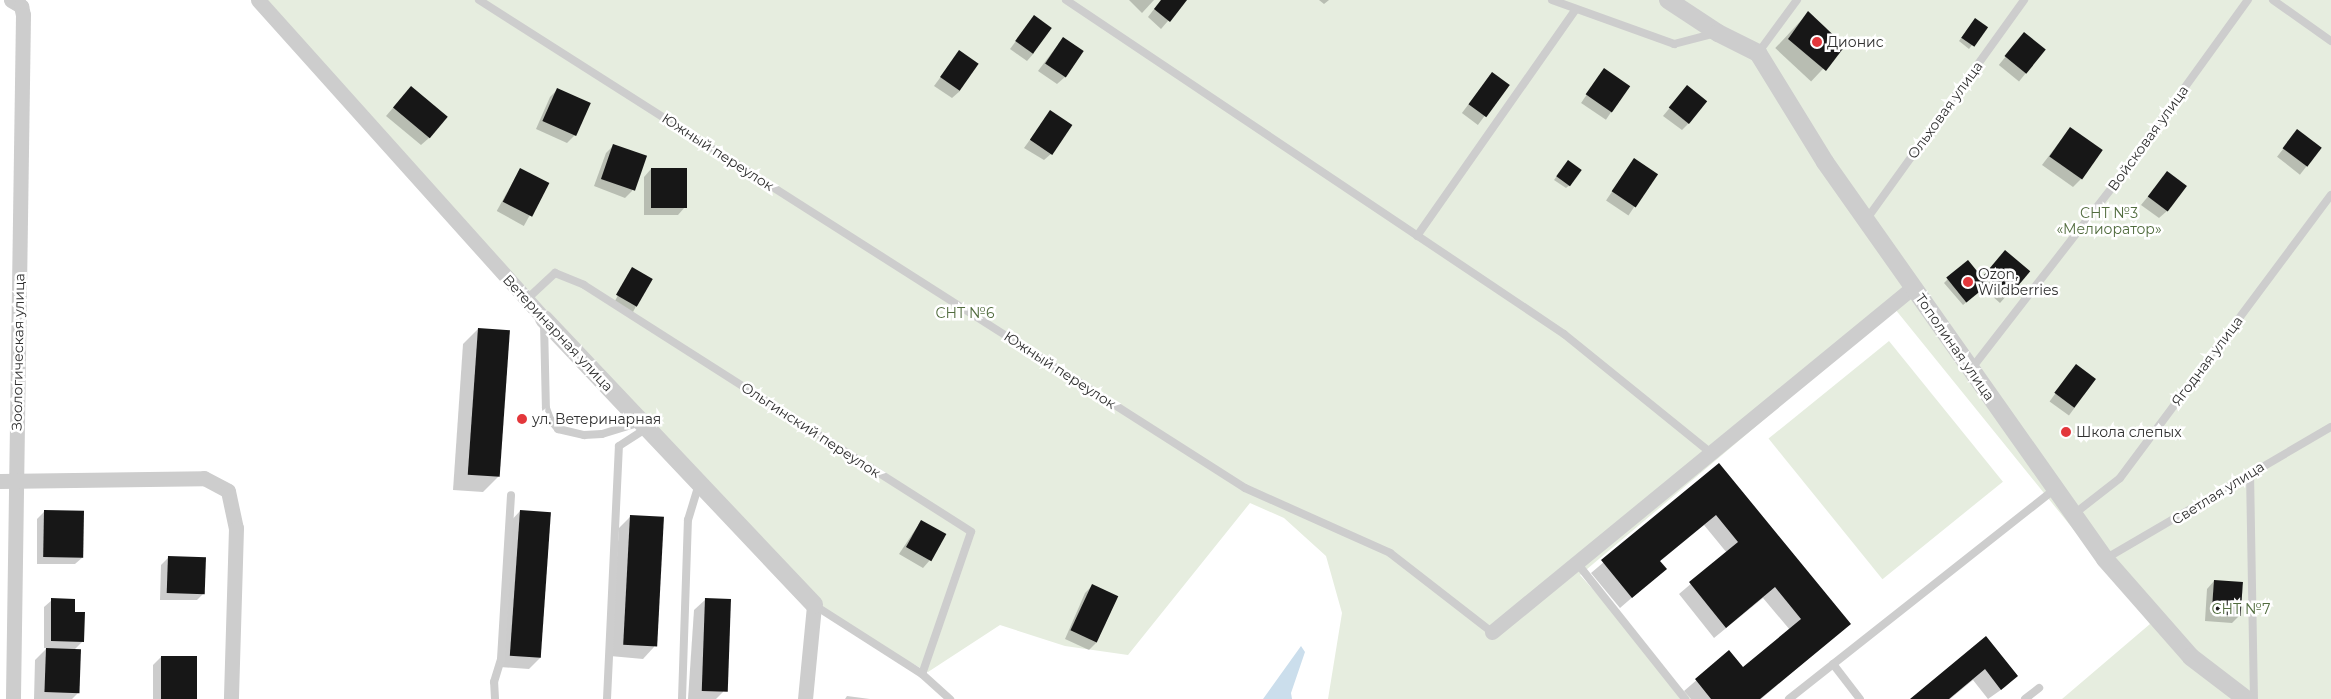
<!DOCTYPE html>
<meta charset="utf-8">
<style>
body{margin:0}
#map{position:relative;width:2331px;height:699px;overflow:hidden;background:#fff;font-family:Montserrat,sans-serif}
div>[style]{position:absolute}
.green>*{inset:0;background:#e6eddf;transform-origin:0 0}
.water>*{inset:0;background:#cbdeec}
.shadow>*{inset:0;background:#0003;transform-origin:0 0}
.building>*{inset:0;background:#171717;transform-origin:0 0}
.service>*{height:8px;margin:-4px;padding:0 4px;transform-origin:4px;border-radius:4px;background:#cdcdcd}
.minor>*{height:15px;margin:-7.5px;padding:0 7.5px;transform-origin:7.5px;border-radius:7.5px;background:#cdcdcd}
.tertiary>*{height:18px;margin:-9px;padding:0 9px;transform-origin:9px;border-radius:9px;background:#cdcdcd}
.dots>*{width:14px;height:14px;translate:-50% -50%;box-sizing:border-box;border:2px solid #fff;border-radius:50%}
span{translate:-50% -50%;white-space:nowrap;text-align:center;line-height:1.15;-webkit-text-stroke:5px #fff;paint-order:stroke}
.poi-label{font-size:14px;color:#303030}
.left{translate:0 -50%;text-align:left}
.street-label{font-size:14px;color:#303030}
.park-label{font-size:14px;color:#516c3e}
</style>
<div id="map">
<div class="green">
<i style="clip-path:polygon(267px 0,2331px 0,2331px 699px,2062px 699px,2150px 624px,1895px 309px,1580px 575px,1691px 699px,1328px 699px,1342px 613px,1326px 556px,1284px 518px,1250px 503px,1128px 655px,1065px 646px,1000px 625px,928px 672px,809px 607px)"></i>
<i style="left:1889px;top:341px;width:181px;height:155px;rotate:51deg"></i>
</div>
<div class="water">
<i style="clip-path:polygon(1301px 646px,1305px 652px,1291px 693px,1292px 699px,1263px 699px)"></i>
</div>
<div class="shadow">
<i style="clip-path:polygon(1129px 0,1154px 0,1142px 13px)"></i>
<i style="clip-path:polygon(1161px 0,1186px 0,1161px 29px,1148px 17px)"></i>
<i style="clip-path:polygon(1319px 0,1329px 0,1324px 4px)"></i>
<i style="left:1808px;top:13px;width:49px;height:48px;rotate:43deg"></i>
<i style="clip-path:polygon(1034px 17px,1034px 53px,1027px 61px,1010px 49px)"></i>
<i style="clip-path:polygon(1972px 23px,1986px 27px,1969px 49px,1959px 41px)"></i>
<i style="left:2024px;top:34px;width:26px;height:40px;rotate:39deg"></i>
<i style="clip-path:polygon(1063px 38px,1065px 77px,1057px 84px,1038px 71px)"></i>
<i style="clip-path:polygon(959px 52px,960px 91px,952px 98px,934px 86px)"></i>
<i style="left:1604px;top:69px;width:30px;height:41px;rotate:34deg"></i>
<i style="left:1492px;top:73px;width:20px;height:50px;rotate:37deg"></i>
<i style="clip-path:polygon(411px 87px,429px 138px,421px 145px,386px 116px)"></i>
<i style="clip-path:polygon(1687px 87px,1689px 123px,1682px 130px,1663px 116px)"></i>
<i style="clip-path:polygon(557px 90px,575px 135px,567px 143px,536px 129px,550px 97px)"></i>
<i style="clip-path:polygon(1050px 112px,1052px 153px,1044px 160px,1024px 148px)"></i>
<i style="clip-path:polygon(2070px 128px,2081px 179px,2073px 187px,2042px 165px)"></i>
<i style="left:2298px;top:130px;width:29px;height:34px;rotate:38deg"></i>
<i style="clip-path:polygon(614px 145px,645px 157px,632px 191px,625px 198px,594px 186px,606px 153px)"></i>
<i style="left:1634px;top:159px;width:27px;height:50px;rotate:34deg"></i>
<i style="clip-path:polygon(1565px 165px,1570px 185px,1566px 188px,1554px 180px)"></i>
<i style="left:520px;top:169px;width:31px;height:48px;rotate:29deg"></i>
<i style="clip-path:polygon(651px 169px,685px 207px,678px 215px,644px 215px,644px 177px)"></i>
<i style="clip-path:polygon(2168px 172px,2167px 211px,2159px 218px,2141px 205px)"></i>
<i style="clip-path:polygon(1998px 259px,2007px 295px,2000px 303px,1983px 288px,1963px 305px,1944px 283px,1948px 279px,1982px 279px)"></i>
<i style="left:632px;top:269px;width:21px;height:40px;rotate:28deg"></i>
<i style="clip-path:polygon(478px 329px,498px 477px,483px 492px,453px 490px,463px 344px)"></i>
<i style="left:2076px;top:365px;width:24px;height:45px;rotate:36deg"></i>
<i style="clip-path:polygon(1718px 465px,1849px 624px,1761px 699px,1691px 699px,1684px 691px,1729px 652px,1743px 669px,1790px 630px,1763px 598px,1714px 638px,1679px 594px,1727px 553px,1704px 525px,1659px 562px,1665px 569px,1620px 608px,1591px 573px)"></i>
<i style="clip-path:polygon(45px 511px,83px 557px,75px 564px,37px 564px,37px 519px)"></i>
<i style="clip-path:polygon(520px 511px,541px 657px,529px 669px,500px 667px,509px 523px)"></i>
<i style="clip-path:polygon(631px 516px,654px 647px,643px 659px,610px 656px,619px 528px)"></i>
<i style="clip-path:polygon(921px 521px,930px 560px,923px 568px,899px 554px)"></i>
<i style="clip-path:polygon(168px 558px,205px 592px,197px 600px,160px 600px,161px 565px)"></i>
<i style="clip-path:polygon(2214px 581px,2240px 615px,2232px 623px,2205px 621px,2207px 589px)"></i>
<i style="clip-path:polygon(1092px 586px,1097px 642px,1089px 650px,1065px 639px,1085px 593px)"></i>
<i style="clip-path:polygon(706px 599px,723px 692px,716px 699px,688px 699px,694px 610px)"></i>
<i style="clip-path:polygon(52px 600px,74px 613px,83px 641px,74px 650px,78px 693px,72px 699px,34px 699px,35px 660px,47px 648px,44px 648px,44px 607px)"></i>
<i style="clip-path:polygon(1986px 638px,2017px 675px,2005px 687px,1988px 699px,1973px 680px,1950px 699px,1912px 699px)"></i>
<i style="clip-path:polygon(161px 657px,195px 699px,153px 699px,153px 665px)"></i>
<i style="clip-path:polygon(847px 696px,870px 699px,845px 699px)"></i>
</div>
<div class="building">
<i style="clip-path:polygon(1161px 0,1187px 0,1170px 22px,1154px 9px)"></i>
<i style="clip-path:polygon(1808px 11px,1845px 46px,1826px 71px,1788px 39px)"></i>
<i style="left:1034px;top:15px;width:22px;height:32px;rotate:36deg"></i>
<i style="left:1975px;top:18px;width:16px;height:24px;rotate:35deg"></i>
<i style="left:2024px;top:32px;width:28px;height:31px;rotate:39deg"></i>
<i style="left:1063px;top:37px;width:25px;height:32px;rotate:34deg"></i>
<i style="left:959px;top:50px;width:24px;height:33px;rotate:35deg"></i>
<i style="left:1604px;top:68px;width:32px;height:32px;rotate:35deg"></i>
<i style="left:1492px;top:72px;width:22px;height:40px;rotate:36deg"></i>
<i style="left:1687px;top:85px;width:26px;height:29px;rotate:39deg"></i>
<i style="left:411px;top:86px;width:48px;height:28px;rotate:40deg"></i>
<i style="left:557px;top:88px;width:37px;height:36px;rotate:24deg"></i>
<i style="left:1050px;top:110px;width:27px;height:36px;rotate:34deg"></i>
<i style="left:2070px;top:127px;width:40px;height:36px;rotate:35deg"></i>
<i style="left:2297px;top:129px;width:31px;height:24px;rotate:37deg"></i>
<i style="left:613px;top:144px;width:36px;height:37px;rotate:19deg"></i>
<i style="left:1634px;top:158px;width:29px;height:40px;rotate:34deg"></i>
<i style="left:1568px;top:160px;width:17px;height:20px;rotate:36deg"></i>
<i style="left:520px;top:168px;width:33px;height:38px;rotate:27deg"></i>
<i style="left:651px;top:168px;width:36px;height:40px"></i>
<i style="left:2167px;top:171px;width:25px;height:32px;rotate:37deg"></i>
<i style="left:2005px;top:250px;width:33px;height:33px;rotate:40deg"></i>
<i style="left:1968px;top:260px;width:32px;height:28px;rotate:51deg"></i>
<i style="left:632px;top:267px;width:24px;height:32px;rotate:30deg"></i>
<i style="left:478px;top:328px;width:32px;height:147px;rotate:4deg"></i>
<i style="left:2076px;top:364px;width:25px;height:36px;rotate:37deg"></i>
<i style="clip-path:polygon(1719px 463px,1851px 624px,1760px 699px,1711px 699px,1695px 679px,1729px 650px,1743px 667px,1801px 619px,1775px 587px,1726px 628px,1689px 582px,1738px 542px,1716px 515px,1660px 561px,1667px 569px,1632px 598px,1601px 560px)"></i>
<i style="left:44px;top:510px;width:40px;height:47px;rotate:1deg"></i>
<i style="left:520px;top:510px;width:31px;height:146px;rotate:4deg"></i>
<i style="left:630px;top:515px;width:34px;height:130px;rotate:3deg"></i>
<i style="left:921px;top:520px;width:29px;height:31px;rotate:29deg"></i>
<i style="left:168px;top:556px;width:38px;height:37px;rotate:2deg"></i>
<i style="left:2214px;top:580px;width:29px;height:34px;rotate:4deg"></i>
<i style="left:1092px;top:584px;width:29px;height:51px;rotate:25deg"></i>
<i style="clip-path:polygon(51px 598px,75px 599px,75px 612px,85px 612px,84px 642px,51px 641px)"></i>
<i style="left:705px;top:598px;width:26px;height:93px;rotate:2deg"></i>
<i style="clip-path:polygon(1986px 636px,2018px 676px,2001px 690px,1985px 669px,1949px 699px,1910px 699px)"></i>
<i style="left:46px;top:648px;width:35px;height:44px;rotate:2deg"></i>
<i style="left:161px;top:656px;width:36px;height:43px"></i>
</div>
<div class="service">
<i style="left:479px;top:0;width:908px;rotate:32.5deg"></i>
<i style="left:1245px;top:488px;width:159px;rotate:24.1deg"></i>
<i style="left:1390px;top:553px;width:129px;rotate:37.8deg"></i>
<i style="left:1066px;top:0;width:600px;rotate:33.85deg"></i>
<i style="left:1564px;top:334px;width:191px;rotate:39deg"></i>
<i style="left:1552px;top:0;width:130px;rotate:19.8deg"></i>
<i style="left:1674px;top:44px;width:43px;rotate:-14.7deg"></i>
<i style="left:2273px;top:0;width:71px;rotate:35.3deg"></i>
<i style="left:1758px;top:53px;width:66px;rotate:-53.7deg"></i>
<i style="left:1866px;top:220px;width:271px;rotate:-54.3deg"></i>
<i style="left:1417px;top:236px;width:277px;rotate:-55deg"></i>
<i style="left:526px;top:300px;width:40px;rotate:-43deg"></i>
<i style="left:555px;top:273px;width:31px;rotate:22deg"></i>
<i style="left:584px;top:285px;width:459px;rotate:32.5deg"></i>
<i style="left:971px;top:532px;width:150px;rotate:109deg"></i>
<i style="left:544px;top:323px;width:85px;rotate:88.7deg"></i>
<i style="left:546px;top:408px;width:12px;rotate:70deg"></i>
<i style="left:550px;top:419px;width:13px;rotate:51deg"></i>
<i style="left:558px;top:429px;width:27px;rotate:13deg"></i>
<i style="left:584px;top:435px;width:18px;rotate:-3deg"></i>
<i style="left:602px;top:434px;width:41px;rotate:-17.1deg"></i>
<i style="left:1972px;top:368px;width:238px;rotate:-52.2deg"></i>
<i style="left:2118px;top:180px;width:222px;rotate:-54.2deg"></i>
<i style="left:2250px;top:472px;width:227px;rotate:89deg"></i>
<i style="left:2074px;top:514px;width:58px;rotate:-38deg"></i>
<i style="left:2120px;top:478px;width:353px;rotate:-53.3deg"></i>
<i style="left:2105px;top:559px;width:262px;rotate:-30.3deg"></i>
<i style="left:1577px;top:563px;width:174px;rotate:51.5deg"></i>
<i style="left:814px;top:605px;width:128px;rotate:32.6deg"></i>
<i style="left:922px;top:674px;width:38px;rotate:42deg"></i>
<i style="left:1833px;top:664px;width:44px;rotate:52.4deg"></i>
<i style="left:495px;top:699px;width:17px;rotate:-93deg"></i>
<i style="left:494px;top:682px;width:24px;rotate:-73deg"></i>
<i style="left:501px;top:659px;width:164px;rotate:-86.5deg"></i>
<i style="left:607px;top:699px;width:253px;rotate:-87.3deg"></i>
<i style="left:619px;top:446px;width:33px;rotate:-33deg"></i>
<i style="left:682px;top:699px;width:179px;rotate:-88.1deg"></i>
<i style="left:688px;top:520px;width:39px;rotate:-73deg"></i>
<i style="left:1789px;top:699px;width:337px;rotate:-38.3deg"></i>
<i style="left:2025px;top:699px;width:18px;rotate:-38deg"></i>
</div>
<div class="minor">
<i style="left:11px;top:0;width:12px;rotate:31deg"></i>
<i style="left:21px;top:6px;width:9px;rotate:77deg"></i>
<i style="left:23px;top:15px;width:684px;rotate:90.84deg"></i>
<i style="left:258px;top:0;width:428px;rotate:48.1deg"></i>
<i style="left:0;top:481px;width:204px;rotate:-0.8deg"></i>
<i style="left:204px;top:478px;width:27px;rotate:28deg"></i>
<i style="left:228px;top:491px;width:38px;rotate:78deg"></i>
<i style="left:236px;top:528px;width:171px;rotate:91.7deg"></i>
<i style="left:1492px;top:632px;width:544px;rotate:-39.33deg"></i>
<i style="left:805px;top:699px;width:94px;rotate:-84.5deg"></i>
</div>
<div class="tertiary">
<i style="left:1668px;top:0;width:60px;rotate:33.4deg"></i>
<i style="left:1718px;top:33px;width:45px;rotate:26.6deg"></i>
<i style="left:1758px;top:53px;width:128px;rotate:58.4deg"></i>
<i style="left:1825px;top:162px;width:486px;rotate:54.8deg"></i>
<i style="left:2105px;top:559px;width:130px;rotate:48.7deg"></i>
<i style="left:2191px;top:657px;width:69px;rotate:37.4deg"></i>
<i style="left:544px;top:319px;width:393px;rotate:46.6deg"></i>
</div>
<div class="dots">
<i style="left:1817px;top:42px;background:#e3373b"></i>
<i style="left:1968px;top:282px;background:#e3373b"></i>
<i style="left:522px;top:419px;background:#e3373b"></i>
<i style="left:2066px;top:432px;background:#e3373b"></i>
</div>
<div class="poi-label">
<span class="left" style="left:1827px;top:42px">Дионис</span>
<span class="left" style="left:1978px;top:282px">Ozon,<br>Wildberries</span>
<span class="left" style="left:532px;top:419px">ул. Ветеринарная</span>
<span class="left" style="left:2076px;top:432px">Школа слепых</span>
</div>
<div class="street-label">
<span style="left:1945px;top:110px;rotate:-54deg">Ольховая улица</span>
<span style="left:2148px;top:138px;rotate:-54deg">Войсковая улица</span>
<span style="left:718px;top:152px;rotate:33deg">Южный переулок</span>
<span style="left:558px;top:333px;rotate:47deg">Ветеринарная улица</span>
<span style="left:1955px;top:347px;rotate:55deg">Тополиная улица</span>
<span style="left:18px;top:352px;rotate:-89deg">Зоологическая улица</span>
<span style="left:2207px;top:361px;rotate:-53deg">Ягодная улица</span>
<span style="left:1060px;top:370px;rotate:33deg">Южный переулок</span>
<span style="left:811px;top:430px;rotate:33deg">Ольгинский переулок</span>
<span style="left:2218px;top:493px;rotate:-32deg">Светлая улица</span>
</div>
<div class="park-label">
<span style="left:2109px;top:221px">СНТ №3<br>«Мелиоратор»</span>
<span style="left:965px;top:313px">СНТ №6</span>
<span style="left:2241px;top:609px">СНТ №7</span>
</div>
</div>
